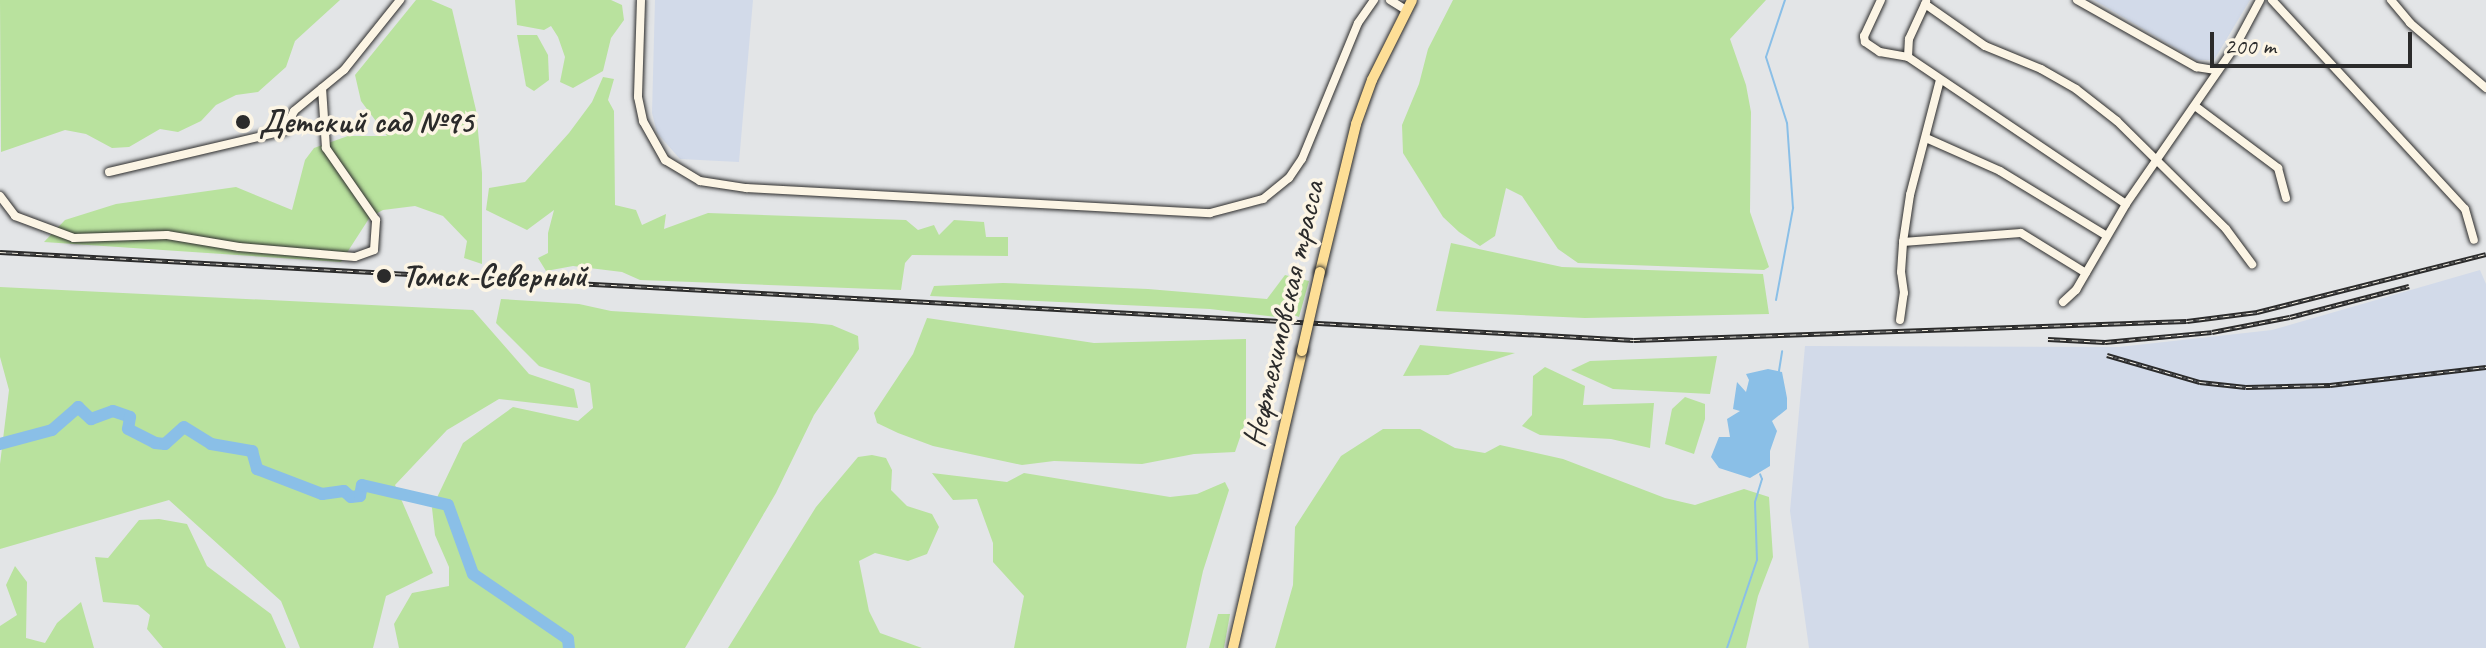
<!DOCTYPE html>
<meta charset="utf-8">
<style>
body{margin:0}
#map{position:relative;width:2486px;height:648px;overflow:hidden;background:#e3e5e7;font-family:Caveat,sans-serif}
div>[style]{position:absolute}
.built>*{inset:0;background:#d2dae9}
.green>*{inset:0;background:#b9e29e}
.water>*{inset:0;background:#8abfe7}
.stream>*{height:2px;margin:-1px;padding:0 1px;transform-origin:1px;border-radius:1px;background:#8abfe7}
.river>*{height:12px;margin:-6px;padding:0 6px;transform-origin:6px;border-radius:6px;background:#8abfe7}
.roads{filter:drop-shadow(0 0 2px #2b2b2b) drop-shadow(0 0 2px #2b2b2b)}
.minor>*{height:8px;margin:-4px;padding:0 4px;transform-origin:4px;border-radius:4px;background:#fcf5e5}
.major>*{height:10px;margin:-5px;padding:0 5px;transform-origin:5px;border-radius:5px;background:#fdde96}
.rail>*{height:5px;margin-top:-2.5px;transform-origin:0;background:repeating-linear-gradient(90deg,#fcf5e5 0 6px,#2b2b2b 0 12px);box-sizing:border-box;border-block:2px solid #2b2b2b}
.bridges{filter:drop-shadow(0 0 2px #2b2b2b) drop-shadow(0 0 2px #2b2b2b)}
.major-bridge>*{height:10px;margin:-5px;padding:0 5px;transform-origin:5px;border-radius:5px;background:#fdde96}
.dots>*{width:22px;height:22px;translate:-50% -50%;box-sizing:border-box;border:4px solid #fcf5e5;border-radius:50%}
span{translate:-50% -50%;white-space:nowrap;text-align:center;line-height:1.15;-webkit-text-stroke:7px #fcf5e5;paint-order:stroke}
.poi-label{font-size:32px;color:#2b2b2b;font-weight:700}
.left{translate:0 -50%;text-align:left}
.street-label{font-size:32px;color:#2b2b2b}
.scale{position:absolute;left:2210px;top:32px;width:202px;height:36px;box-sizing:border-box;border:4px solid #2b2b2b;border-top:0;padding-left:10px;font-size:24px;line-height:28px;white-space:nowrap;color:#2b2b2b;-webkit-text-stroke:6px #fcf5e5;paint-order:stroke}
</style>
<div id="map">
<div class="built">
<i style="clip-path:polygon(655px 0,753px 0,739px 162px,680px 159px,657px 133px,652px 113px)"></i>
<i style="clip-path:polygon(2094px 0,2250px 0,2214px 60px,2196px 60px)"></i>
<i style="clip-path:polygon(2480px 270px,2486px 284px,2486px 648px,1809px 648px,1790px 511px,1805px 346px,2119px 347px,2272px 330px)"></i>
</div>
<div class="green">
<i style="clip-path:polygon(0 0,340px 0,295px 41px,286px 67px,258px 92px,236px 95px,216px 105px,201px 121px,178px 132px,160px 129px,129px 147px,112px 148px,86px 134px,65px 130px,1px 152px)"></i>
<i style="clip-path:polygon(416px 0,431px 0,452px 9px,476px 110px,482px 173px,482px 264px,464px 258px,467px 241px,443px 216px,415px 206px,383px 210px,370px 217px,341px 262px,44px 242px,65px 220px,116px 204px,236px 187px,292px 210px,305px 160px,314px 148px,348px 136px,387px 136px,361px 101px,355px 75px)"></i>
<i style="clip-path:polygon(515px 0,611px 0,622px 5px,624px 20px,611px 38px,603px 71px,573px 88px,560px 82px,565px 57px,558px 37px,551px 26px,544px 30px,517px 25px)"></i>
<i style="clip-path:polygon(1453px 0,1766px 0,1730px 39px,1746px 85px,1751px 112px,1750px 212px,1769px 267px,1764px 270px,1578px 263px,1558px 249px,1522px 196px,1506px 188px,1495px 236px,1480px 246px,1459px 232px,1443px 217px,1403px 153px,1402px 125px,1419px 84px,1428px 49px)"></i>
<i style="clip-path:polygon(517px 35px,537px 35px,548px 55px,549px 80px,534px 91px,526px 86px)"></i>
<i style="clip-path:polygon(603px 77px,614px 79px,608px 100px,614px 111px,615px 205px,636px 210px,642px 225px,666px 214px,664px 229px,708px 213px,906px 220px,918px 230px,934px 225px,939px 235px,954px 220px,984px 222px,986px 237px,1008px 237px,1008px 256px,912px 255px,905px 263px,901px 290px,640px 280px,622px 272px,573px 266px,546px 271px,538px 258px,548px 253px,548px 233px,554px 210px,527px 230px,486px 210px,489px 188px,525px 182px,569px 133px,592px 102px)"></i>
<i style="clip-path:polygon(1451px 243px,1562px 267px,1763px 274px,1769px 314px,1585px 318px,1436px 311px)"></i>
<i style="clip-path:polygon(1285px 275px,1309px 281px,1299px 317px,1285px 312px,1276px 317px,1210px 309px,930px 296px,934px 286px,1003px 283px,1148px 289px,1267px 299px)"></i>
<i style="clip-path:polygon(0 287px,473px 310px,529px 374px,574px 389px,578px 408px,499px 399px,447px 430px,395px 485px,433px 573px,386px 596px,373px 648px,300px 648px,281px 601px,169px 500px,0 549px,0 464px,9px 390px,0 357px)"></i>
<i style="clip-path:polygon(501px 299px,579px 304px,611px 311px,812px 323px,832px 325px,858px 336px,859px 349px,814px 415px,776px 493px,685px 648px,399px 648px,394px 624px,412px 593px,449px 586px,449px 567px,435px 535px,432px 508px,463px 443px,513px 407px,578px 421px,593px 408px,590px 383px,539px 366px,496px 323px)"></i>
<i style="clip-path:polygon(927px 318px,1094px 343px,1246px 339px,1246px 420px,1235px 452px,1194px 454px,1142px 464px,1054px 461px,1022px 465px,933px 446px,898px 433px,877px 423px,874px 413px,913px 354px)"></i>
<i style="clip-path:polygon(1420px 345px,1515px 353px,1448px 375px,1403px 376px)"></i>
<i style="clip-path:polygon(1717px 356px,1710px 394px,1613px 389px,1571px 370px,1590px 361px)"></i>
<i style="clip-path:polygon(1545px 367px,1585px 386px,1583px 405px,1654px 403px,1650px 448px,1611px 439px,1540px 435px,1522px 426px,1532px 415px,1533px 376px)"></i>
<i style="clip-path:polygon(1685px 397px,1705px 404px,1705px 419px,1694px 454px,1665px 444px,1672px 409px)"></i>
<i style="clip-path:polygon(1383px 429px,1420px 429px,1455px 448px,1485px 453px,1500px 445px,1563px 459px,1665px 498px,1695px 505px,1744px 489px,1769px 497px,1773px 557px,1758px 596px,1746px 648px,1275px 648px,1293px 585px,1295px 527px,1341px 456px)"></i>
<i style="clip-path:polygon(872px 455px,886px 458px,892px 470px,891px 490px,907px 506px,932px 514px,939px 527px,927px 554px,908px 561px,875px 553px,859px 561px,869px 611px,880px 633px,922px 648px,728px 648px,816px 507px,858px 457px)"></i>
<i style="clip-path:polygon(932px 473px,1007px 482px,1024px 473px,1170px 497px,1197px 494px,1225px 482px,1229px 490px,1203px 571px,1186px 648px,1014px 648px,1024px 596px,993px 562px,993px 543px,977px 499px,953px 500px)"></i>
<i style="clip-path:polygon(159px 519px,187px 524px,207px 566px,271px 614px,286px 648px,163px 648px,147px 629px,150px 615px,138px 605px,103px 602px,95px 557px,108px 558px,139px 520px)"></i>
<i style="clip-path:polygon(15px 566px,27px 582px,26px 638px,45px 643px,57px 623px,81px 602px,94px 648px,0 648px,0 626px,17px 615px,6px 585px)"></i>
<i style="clip-path:polygon(1218px 614px,1230px 614px,1224px 648px,1209px 648px)"></i>
</div>
<div class="water">
<i style="clip-path:polygon(1768px 369px,1782px 372px,1787px 398px,1787px 409px,1772px 421px,1777px 431px,1770px 451px,1770px 466px,1750px 478px,1719px 468px,1711px 457px,1719px 437px,1730px 437px,1727px 419px,1740px 411px,1733px 409px,1737px 382px,1746px 392px,1749px 380px,1746px 374px)"></i>
</div>
<div class="stream">
<i style="left:1776px;top:300px;width:94px;rotate:-79.5deg"></i>
<i style="left:1793px;top:208px;width:85px;rotate:-94deg"></i>
<i style="left:1787px;top:123px;width:69px;rotate:-107.7deg"></i>
<i style="left:1766px;top:57px;width:60px;rotate:-71.6deg"></i>
<i style="left:1779px;top:371px;width:20px;rotate:-81deg"></i>
<i style="left:1727px;top:648px;width:93px;rotate:-71.2deg"></i>
<i style="left:1757px;top:560px;width:58px;rotate:-92deg"></i>
<i style="left:1755px;top:502px;width:24px;rotate:-73deg"></i>
<i style="left:1762px;top:479px;width:5px;rotate:-112deg"></i>
</div>
<div class="river">
<i style="left:0;top:444px;width:54px;rotate:-15.1deg"></i>
<i style="left:52px;top:430px;width:35px;rotate:-41deg"></i>
<i style="left:78px;top:407px;width:18px;rotate:43deg"></i>
<i style="left:91px;top:419px;width:23px;rotate:-20deg"></i>
<i style="left:113px;top:411px;width:18px;rotate:19deg"></i>
<i style="left:130px;top:417px;width:12px;rotate:99deg"></i>
<i style="left:128px;top:429px;width:30px;rotate:27deg"></i>
<i style="left:155px;top:443px;width:10px;rotate:6deg"></i>
<i style="left:165px;top:444px;width:25px;rotate:-42deg"></i>
<i style="left:184px;top:427px;width:32px;rotate:32deg"></i>
<i style="left:211px;top:444px;width:42px;rotate:9.7deg"></i>
<i style="left:252px;top:451px;width:19px;rotate:74deg"></i>
<i style="left:257px;top:469px;width:70px;rotate:21deg"></i>
<i style="left:322px;top:494px;width:22px;rotate:-8deg"></i>
<i style="left:344px;top:491px;width:9px;rotate:41deg"></i>
<i style="left:351px;top:497px;width:9px;rotate:-6deg"></i>
<i style="left:360px;top:496px;width:11px;rotate:-80deg"></i>
<i style="left:362px;top:485px;width:88px;rotate:13.1deg"></i>
<i style="left:448px;top:505px;width:73px;rotate:70.1deg"></i>
<i style="left:473px;top:574px;width:115px;rotate:34.4deg"></i>
<i style="left:568px;top:639px;width:9px;rotate:84deg"></i>
</div>
<div class="roads">
<div class="minor">
<i style="left:641px;top:0;width:97px;rotate:91.8deg"></i>
<i style="left:638px;top:97px;width:25px;rotate:78deg"></i>
<i style="left:643px;top:121px;width:45px;rotate:60.6deg"></i>
<i style="left:665px;top:160px;width:41px;rotate:31deg"></i>
<i style="left:700px;top:181px;width:47px;rotate:8.7deg"></i>
<i style="left:746px;top:188px;width:465px;rotate:3.1deg"></i>
<i style="left:1210px;top:213px;width:55px;rotate:-14.8deg"></i>
<i style="left:1263px;top:199px;width:33px;rotate:-39deg"></i>
<i style="left:1289px;top:178px;width:23px;rotate:-56deg"></i>
<i style="left:1302px;top:159px;width:147px;rotate:-67.6deg"></i>
<i style="left:1358px;top:23px;width:28px;rotate:-55deg"></i>
<i style="left:1390px;top:0;width:19px;rotate:32deg"></i>
<i style="left:1881px;top:0;width:40px;rotate:115deg"></i>
<i style="left:1864px;top:36px;width:6px;rotate:81deg"></i>
<i style="left:1865px;top:42px;width:18px;rotate:34deg"></i>
<i style="left:1880px;top:52px;width:28px;rotate:10deg"></i>
<i style="left:2077px;top:0;width:137px;rotate:29.4deg"></i>
<i style="left:2196px;top:67px;width:20px;rotate:9deg"></i>
<i style="left:2272px;top:0;width:284px;rotate:47.3deg"></i>
<i style="left:2465px;top:209px;width:32px;rotate:74deg"></i>
<i style="left:2391px;top:0;width:30px;rotate:50deg"></i>
<i style="left:2410px;top:23px;width:100px;rotate:40.5deg"></i>
<i style="left:1925px;top:4px;width:73px;rotate:35deg"></i>
<i style="left:1985px;top:46px;width:61px;rotate:22.3deg"></i>
<i style="left:2041px;top:69px;width:40px;rotate:29.7deg"></i>
<i style="left:2076px;top:89px;width:52px;rotate:38deg"></i>
<i style="left:2117px;top:121px;width:153px;rotate:44.7deg"></i>
<i style="left:2226px;top:229px;width:44px;rotate:53.4deg"></i>
<i style="left:1908px;top:57px;width:263px;rotate:34deg"></i>
<i style="left:1908px;top:57px;width:18px;rotate:-87deg"></i>
<i style="left:1909px;top:39px;width:41px;rotate:-65.3deg"></i>
<i style="left:2195px;top:106px;width:104px;rotate:36.8deg"></i>
<i style="left:2278px;top:168px;width:31px;rotate:75deg"></i>
<i style="left:1926px;top:138px;width:81px;rotate:24deg"></i>
<i style="left:2000px;top:171px;width:125px;rotate:31.3deg"></i>
<i style="left:109px;top:172px;width:180px;rotate:-13.2deg"></i>
<i style="left:284px;top:131px;width:22px;rotate:-63deg"></i>
<i style="left:294px;top:111px;width:65px;rotate:-39.4deg"></i>
<i style="left:344px;top:70px;width:90px;rotate:-51.3deg"></i>
<i style="left:0;top:196px;width:25px;rotate:53deg"></i>
<i style="left:15px;top:216px;width:63px;rotate:20.4deg"></i>
<i style="left:74px;top:238px;width:93px;rotate:-1.8deg"></i>
<i style="left:167px;top:235px;width:73px;rotate:9.5deg"></i>
<i style="left:239px;top:247px;width:116px;rotate:4.9deg"></i>
<i style="left:355px;top:257px;width:20px;rotate:-20deg"></i>
<i style="left:374px;top:250px;width:30px;rotate:-86deg"></i>
<i style="left:376px;top:220px;width:88px;rotate:-124.8deg"></i>
<i style="left:326px;top:148px;width:60px;rotate:-93.8deg"></i>
<i style="left:1903px;top:242px;width:118px;rotate:-4.4deg"></i>
<i style="left:2021px;top:233px;width:76px;rotate:31.6deg"></i>
<i style="left:2063px;top:302px;width:18px;rotate:-43deg"></i>
<i style="left:2076px;top:290px;width:99px;rotate:-59.8deg"></i>
<i style="left:2126px;top:204px;width:193px;rotate:-55.3deg"></i>
<i style="left:2236px;top:45px;width:51px;rotate:-61.9deg"></i>
<i style="left:1900px;top:320px;width:27px;rotate:-82deg"></i>
<i style="left:1904px;top:293px;width:21px;rotate:-98deg"></i>
<i style="left:1901px;top:272px;width:30px;rotate:-86deg"></i>
<i style="left:1903px;top:242px;width:48px;rotate:-81.5deg"></i>
<i style="left:1910px;top:195px;width:119px;rotate:-75.4deg"></i>
</div>
<div class="major">
<i style="left:1320px;top:272px;width:152px;rotate:-76.3deg"></i>
<i style="left:1356px;top:124px;width:47px;rotate:-70deg"></i>
<i style="left:1372px;top:80px;width:89px;rotate:-63.4deg"></i>
<i style="left:1233px;top:648px;width:305px;rotate:-76.9deg"></i>
</div>
</div>
<div class="rail">
<i style="left:0;top:252px;width:1636px;rotate:3.08deg"></i>
<i style="left:1634px;top:340px;width:553px;rotate:-1.97deg"></i>
<i style="left:2187px;top:321px;width:71px;rotate:-7.3deg"></i>
<i style="left:2257px;top:312px;width:236px;rotate:-14.2deg"></i>
<i style="left:2048px;top:339px;width:57px;rotate:3deg"></i>
<i style="left:2105px;top:342px;width:107px;rotate:-5.3deg"></i>
<i style="left:2212px;top:332px;width:79px;rotate:-10.9deg"></i>
<i style="left:2290px;top:317px;width:123px;rotate:-14.6deg"></i>
<i style="left:2107px;top:355px;width:97px;rotate:16.2deg"></i>
<i style="left:2200px;top:382px;width:46px;rotate:6.2deg"></i>
<i style="left:2246px;top:387px;width:84px;rotate:-1.4deg"></i>
<i style="left:2330px;top:385px;width:157px;rotate:-6.6deg"></i>
</div>
<div class="bridges">
<div class="major-bridge">
<i style="left:1302px;top:351px;width:81px;rotate:-77.2deg"></i>
</div>
</div>
<div class="dots">
<i style="left:243px;top:122px;background:#2b2b2b"></i>
<i style="left:384px;top:276px;background:#2b2b2b"></i>
</div>
<div class="poi-label">
<span class="left" style="left:259px;top:122px">Детский сад №95</span>
<span class="left" style="left:402px;top:276px">Томск-Северный</span>
</div>
<div class="street-label">
<span style="left:1284px;top:314px;rotate:-77deg">Нефтехимовская трасса</span>
</div>
<div class="scale">200 m</div>
</div>
